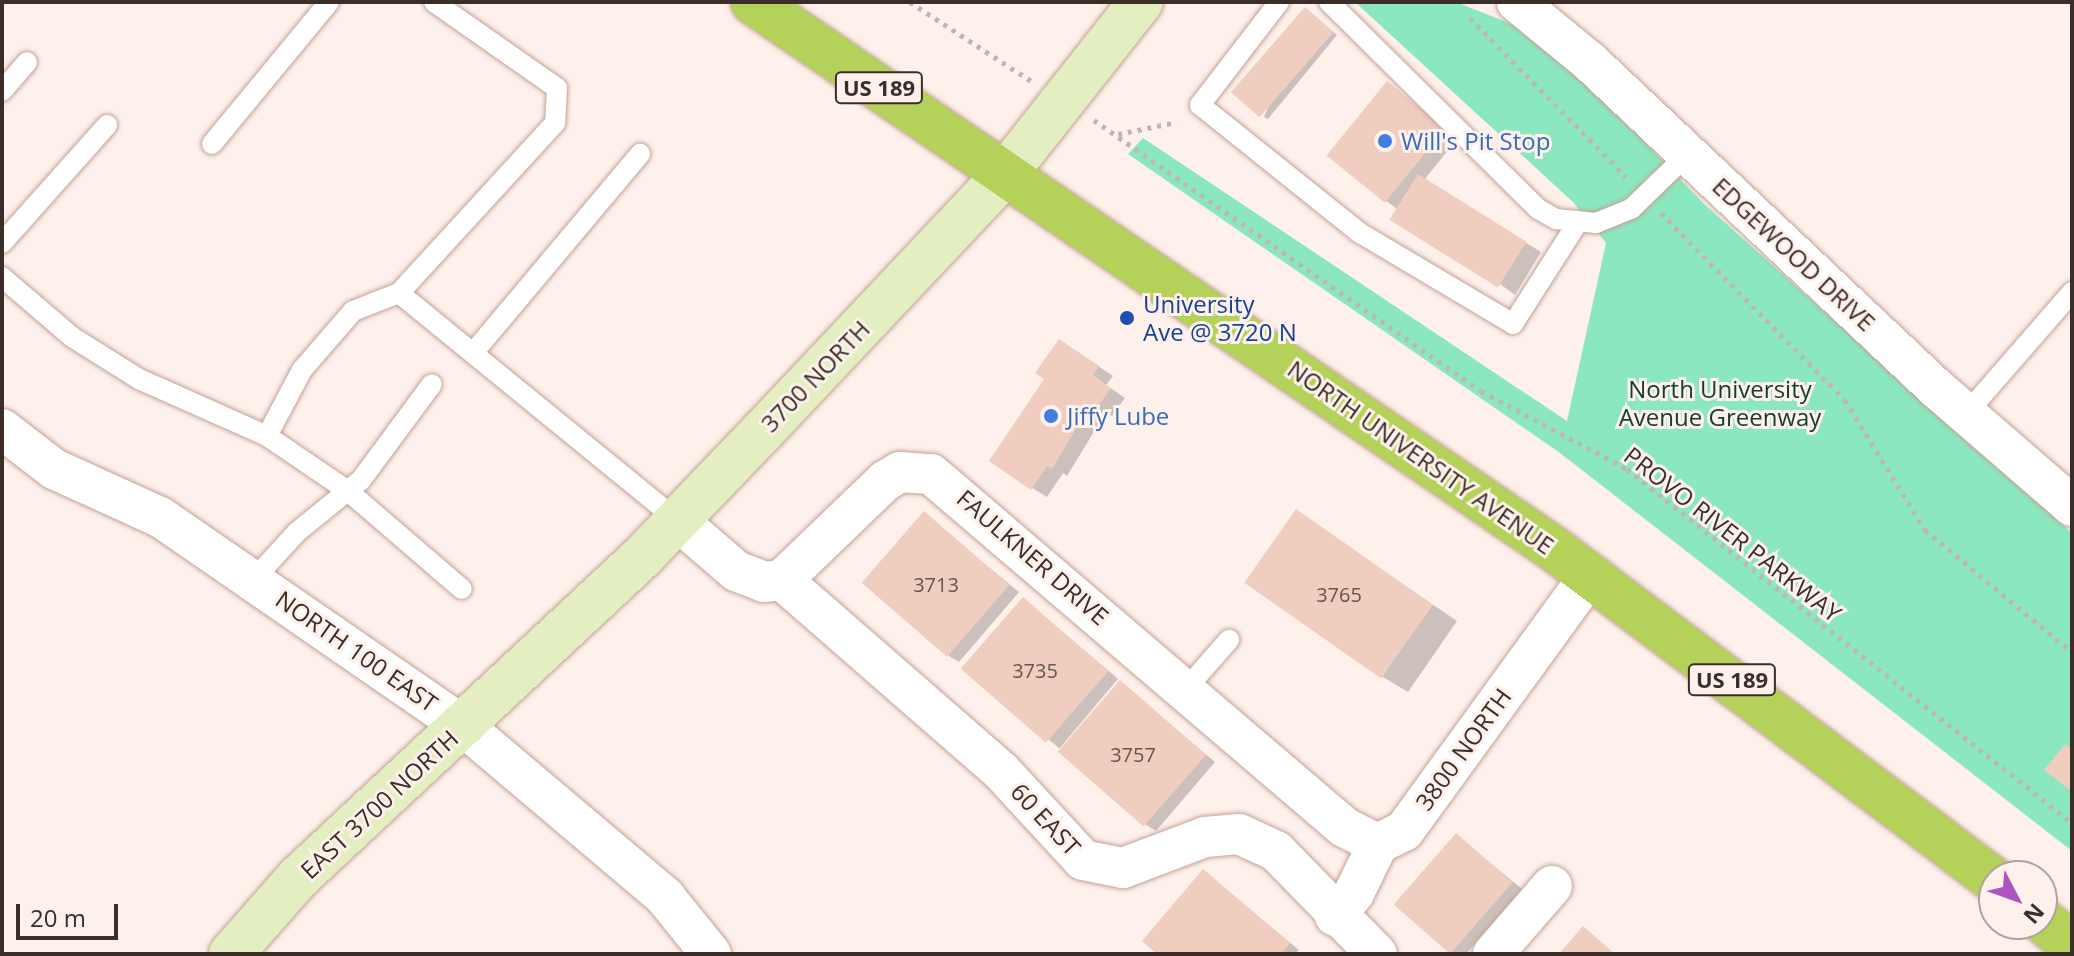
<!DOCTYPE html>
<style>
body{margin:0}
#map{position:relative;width:2074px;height:956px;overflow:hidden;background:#fef0ea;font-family:"Open Sans",sans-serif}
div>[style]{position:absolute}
.green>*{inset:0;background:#8be8be}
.shadow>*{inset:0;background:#0003;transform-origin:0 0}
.building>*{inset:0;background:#efcdbf;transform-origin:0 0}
.path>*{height:5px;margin-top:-2.5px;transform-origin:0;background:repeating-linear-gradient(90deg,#c2b4ae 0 4px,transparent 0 10px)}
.roads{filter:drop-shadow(0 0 2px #c3a295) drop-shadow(0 0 2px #c3a295)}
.service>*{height:20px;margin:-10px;padding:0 10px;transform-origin:10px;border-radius:10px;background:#fff}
.minor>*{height:40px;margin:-20px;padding:0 20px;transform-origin:20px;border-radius:20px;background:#fff}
.secondary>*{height:44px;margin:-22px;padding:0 22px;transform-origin:22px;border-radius:22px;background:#e3eec1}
.trunk>*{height:44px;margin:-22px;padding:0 22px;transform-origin:22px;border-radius:22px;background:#b4d25a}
.dots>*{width:22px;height:22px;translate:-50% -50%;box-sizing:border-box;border:4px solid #fef0ea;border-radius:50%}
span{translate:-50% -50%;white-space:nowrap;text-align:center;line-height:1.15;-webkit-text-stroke:6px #fef0ea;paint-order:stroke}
.number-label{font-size:20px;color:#68564e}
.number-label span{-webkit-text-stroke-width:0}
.shield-label span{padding:2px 6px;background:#fef0ea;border:2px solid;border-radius:6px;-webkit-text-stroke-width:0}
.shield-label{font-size:22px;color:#3b2e29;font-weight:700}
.shop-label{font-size:24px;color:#366cbe}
.left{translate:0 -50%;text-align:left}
.street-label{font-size:24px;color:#3b2e29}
.transit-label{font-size:24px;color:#164399}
.park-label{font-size:24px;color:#133d2c}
.frame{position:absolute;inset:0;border:4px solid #3b2e29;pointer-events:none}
.north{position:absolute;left:1978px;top:860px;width:80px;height:80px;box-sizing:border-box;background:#fef0ea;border:2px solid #b0a29d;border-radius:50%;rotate:131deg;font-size:22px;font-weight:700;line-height:32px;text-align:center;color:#3b2e29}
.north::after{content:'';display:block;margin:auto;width:28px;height:36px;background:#ae54c1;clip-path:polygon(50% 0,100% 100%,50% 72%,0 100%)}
.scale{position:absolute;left:16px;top:904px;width:102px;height:36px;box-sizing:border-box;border:4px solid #3b2e29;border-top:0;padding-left:10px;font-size:24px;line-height:28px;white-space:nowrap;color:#3b2e29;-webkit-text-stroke:6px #fef0ea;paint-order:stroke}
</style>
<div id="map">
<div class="green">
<i style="clip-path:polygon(1355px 2px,1456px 2px,1544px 37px,1703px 203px,2072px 533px,2072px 851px,1560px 453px,1128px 154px,1143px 138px,1567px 421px,1606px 243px,1574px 203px)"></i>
</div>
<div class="shadow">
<i style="clip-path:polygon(1310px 12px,1337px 35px,1268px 119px,1264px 117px)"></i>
<i style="clip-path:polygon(1387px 83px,1458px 138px,1424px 180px,1541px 252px,1515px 295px,1385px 200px)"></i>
<i style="clip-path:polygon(1074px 350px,1113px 376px,1106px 385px,1125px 398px,1112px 416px,1106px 412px,1067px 476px,1063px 473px,1047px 497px,1032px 488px)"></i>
<i style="clip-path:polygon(1296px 512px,1457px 621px,1408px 692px,1383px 677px)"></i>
<i style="clip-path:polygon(924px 514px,1019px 592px,959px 662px,949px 656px)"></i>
<i style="left:1023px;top:599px;width:124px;height:91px;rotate:40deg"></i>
<i style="clip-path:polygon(1120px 683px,1215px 762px,1156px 831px,1146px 825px)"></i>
<i style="clip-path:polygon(1456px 835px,1522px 889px,1466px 954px,1452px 953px)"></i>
<i style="clip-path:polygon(1204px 872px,1299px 950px,1295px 954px,1160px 954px)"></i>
</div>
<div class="building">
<i style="left:1305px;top:7px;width:38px;height:113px;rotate:41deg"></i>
<i style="left:1387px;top:81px;width:75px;height:96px;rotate:39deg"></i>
<i style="left:1418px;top:174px;width:128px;height:54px;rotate:32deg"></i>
<i style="clip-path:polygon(1059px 339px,1099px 366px,1093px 375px,1111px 388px,1096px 409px,1090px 405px,1052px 469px,1047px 466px,1031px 490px,989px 461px,1044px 379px,1035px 373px)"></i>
<i style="left:1296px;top:509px;width:167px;height:90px;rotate:35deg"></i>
<i style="left:924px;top:511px;width:113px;height:95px;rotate:41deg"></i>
<i style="left:1023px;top:597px;width:113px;height:95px;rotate:41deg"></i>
<i style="left:1120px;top:680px;width:114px;height:95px;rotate:41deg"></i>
<i style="clip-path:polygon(2065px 744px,2072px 749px,2072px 792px,2044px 770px)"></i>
<i style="left:1456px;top:833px;width:75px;height:95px;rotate:41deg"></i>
<i style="clip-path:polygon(1203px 869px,1290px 943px,1281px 954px,1157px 954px,1142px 941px)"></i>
<i style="clip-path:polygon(1583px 926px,1615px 954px,1559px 954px)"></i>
</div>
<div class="path">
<i style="left:910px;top:2px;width:145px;rotate:33.1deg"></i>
<i style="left:1470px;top:18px;width:223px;rotate:45.5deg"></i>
<i style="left:1094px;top:120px;width:472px;rotate:35deg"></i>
<i style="left:1481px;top:391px;width:166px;rotate:28.1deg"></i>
<i style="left:1627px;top:469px;width:569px;rotate:38.5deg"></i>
<i style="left:1118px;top:134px;width:60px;rotate:-11.5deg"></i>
<i style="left:1661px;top:213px;width:262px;rotate:45.5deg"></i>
<i style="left:1845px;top:400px;width:153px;rotate:58.4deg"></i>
<i style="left:1925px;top:530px;width:191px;rotate:39.7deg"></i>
</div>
<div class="roads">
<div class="service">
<i style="left:434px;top:2px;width:150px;rotate:35deg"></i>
<i style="left:557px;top:88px;width:35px;rotate:93deg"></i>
<i style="left:555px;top:123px;width:231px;rotate:132.5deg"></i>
<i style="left:399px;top:293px;width:359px;rotate:39.2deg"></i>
<i style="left:1279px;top:2px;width:130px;rotate:127.5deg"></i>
<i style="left:1200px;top:105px;width:205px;rotate:38.7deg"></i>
<i style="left:1360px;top:233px;width:178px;rotate:30.7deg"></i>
<i style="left:1513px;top:324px;width:117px;rotate:-57.5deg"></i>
<i style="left:1329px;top:2px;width:294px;rotate:44.7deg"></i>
<i style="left:1538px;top:209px;width:21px;rotate:29deg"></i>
<i style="left:1556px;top:219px;width:40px;rotate:5.7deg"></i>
<i style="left:1596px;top:223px;width:38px;rotate:-22deg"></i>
<i style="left:1631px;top:209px;width:79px;rotate:-44deg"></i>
<i style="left:2px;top:91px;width:38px;rotate:-49deg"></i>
<i style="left:212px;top:144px;width:184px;rotate:-50.5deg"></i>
<i style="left:2px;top:243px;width:158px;rotate:-48.3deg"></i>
<i style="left:2px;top:277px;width:92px;rotate:40.6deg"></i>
<i style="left:72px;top:337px;width:79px;rotate:32.1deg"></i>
<i style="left:139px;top:379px;width:140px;rotate:24deg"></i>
<i style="left:267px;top:436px;width:75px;rotate:-62.1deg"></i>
<i style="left:302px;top:370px;width:78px;rotate:-49.2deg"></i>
<i style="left:353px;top:311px;width:49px;rotate:-21.4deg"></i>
<i style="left:473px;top:353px;width:260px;rotate:-50deg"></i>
<i style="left:1966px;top:414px;width:162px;rotate:-49deg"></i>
<i style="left:267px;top:436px;width:98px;rotate:34.2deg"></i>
<i style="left:348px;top:491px;width:150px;rotate:40.7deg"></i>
<i style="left:254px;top:579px;width:64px;rotate:-47.5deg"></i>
<i style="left:297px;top:532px;width:82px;rotate:-39.1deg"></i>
<i style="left:361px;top:480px;width:119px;rotate:-53.5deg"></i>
<i style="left:1185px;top:690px;width:67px;rotate:-48.7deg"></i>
</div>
<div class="minor">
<i style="left:1517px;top:2px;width:94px;rotate:39.4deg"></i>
<i style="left:1590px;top:62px;width:475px;rotate:43.3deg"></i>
<i style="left:1936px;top:388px;width:180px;rotate:40.9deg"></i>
<i style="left:2px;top:429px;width:66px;rotate:37.6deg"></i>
<i style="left:54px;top:469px;width:116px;rotate:24.4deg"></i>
<i style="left:160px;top:517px;width:368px;rotate:34.6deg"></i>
<i style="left:463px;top:726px;width:265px;rotate:40.2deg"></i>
<i style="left:665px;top:897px;width:73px;rotate:51.1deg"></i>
<i style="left:677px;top:520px;width:78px;rotate:40.8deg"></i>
<i style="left:736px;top:571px;width:30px;rotate:21deg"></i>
<i style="left:764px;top:582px;width:18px;rotate:-6deg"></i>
<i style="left:782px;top:580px;width:143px;rotate:-43.9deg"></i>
<i style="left:885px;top:481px;width:17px;rotate:-31deg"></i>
<i style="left:900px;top:472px;width:31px;rotate:4deg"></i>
<i style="left:931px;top:474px;width:543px;rotate:40.52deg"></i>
<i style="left:1344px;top:827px;width:38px;rotate:27deg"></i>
<i style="left:782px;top:580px;width:291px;rotate:41.1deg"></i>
<i style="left:1001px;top:771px;width:121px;rotate:47.3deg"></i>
<i style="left:1083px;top:860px;width:41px;rotate:11.3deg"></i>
<i style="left:1123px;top:868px;width:88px;rotate:-20.7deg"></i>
<i style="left:1205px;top:837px;width:34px;rotate:-5deg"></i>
<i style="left:1239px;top:834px;width:41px;rotate:24.7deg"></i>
<i style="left:1276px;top:851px;width:144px;rotate:45.6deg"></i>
<i style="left:1335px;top:916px;width:30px;rotate:-50deg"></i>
<i style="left:1354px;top:893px;width:55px;rotate:-63.9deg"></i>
<i style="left:1378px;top:844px;width:29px;rotate:-27deg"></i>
<i style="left:1404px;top:831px;width:316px;rotate:-54deg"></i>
<i style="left:1493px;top:954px;width:90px;rotate:-49.1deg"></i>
</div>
<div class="secondary">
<i style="left:231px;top:954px;width:103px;rotate:-48.6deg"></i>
<i style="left:299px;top:877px;width:471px;rotate:-43deg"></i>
<i style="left:643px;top:556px;width:173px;rotate:-46.2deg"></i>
<i style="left:763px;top:431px;width:353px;rotate:-46.7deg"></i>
<i style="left:1005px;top:174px;width:219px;rotate:-51.7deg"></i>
</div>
<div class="trunk">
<i style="left:753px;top:2px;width:965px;rotate:34.32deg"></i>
<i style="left:1550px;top:546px;width:556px;rotate:36.95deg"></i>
<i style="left:2042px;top:920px;width:39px;rotate:40deg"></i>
</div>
</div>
<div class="dots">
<i style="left:1385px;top:141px;background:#3f7fe0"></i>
<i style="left:1127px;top:318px;background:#1a4fb4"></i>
<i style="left:1051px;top:416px;background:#3f7fe0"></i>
</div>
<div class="number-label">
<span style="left:936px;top:584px">3713</span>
<span style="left:1339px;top:594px">3765</span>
<span style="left:1035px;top:670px">3735</span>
<span style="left:1133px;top:754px">3757</span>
</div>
<div class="shield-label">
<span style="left:879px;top:88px">US 189</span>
<span style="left:1732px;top:680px">US 189</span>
</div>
<div class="shop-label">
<span class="left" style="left:1401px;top:141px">Will's Pit Stop</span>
<span class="left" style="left:1067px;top:416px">Jiffy Lube</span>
</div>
<div class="street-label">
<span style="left:1794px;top:254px;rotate:43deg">EDGEWOOD DRIVE</span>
<span style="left:815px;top:376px;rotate:-46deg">3700 NORTH</span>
<span style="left:1421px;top:457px;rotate:35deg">NORTH UNIVERSITY AVENUE</span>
<span style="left:1733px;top:534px;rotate:38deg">PROVO RIVER PARKWAY</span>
<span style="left:1033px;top:557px;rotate:41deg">FAULKNER DRIVE</span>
<span style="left:357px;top:651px;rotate:35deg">NORTH 100 EAST</span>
<span style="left:1463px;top:749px;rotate:-54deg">3800 NORTH</span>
<span style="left:379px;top:804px;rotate:-43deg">EAST 3700 NORTH</span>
<span style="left:1046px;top:819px;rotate:47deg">60 EAST</span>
</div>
<div class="transit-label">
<span class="left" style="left:1143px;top:318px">University<br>Ave @ 3720 N</span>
</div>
<div class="park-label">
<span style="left:1720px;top:403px">North University<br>Avenue Greenway</span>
</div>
<div class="frame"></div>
<div class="north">N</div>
<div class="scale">20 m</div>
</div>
